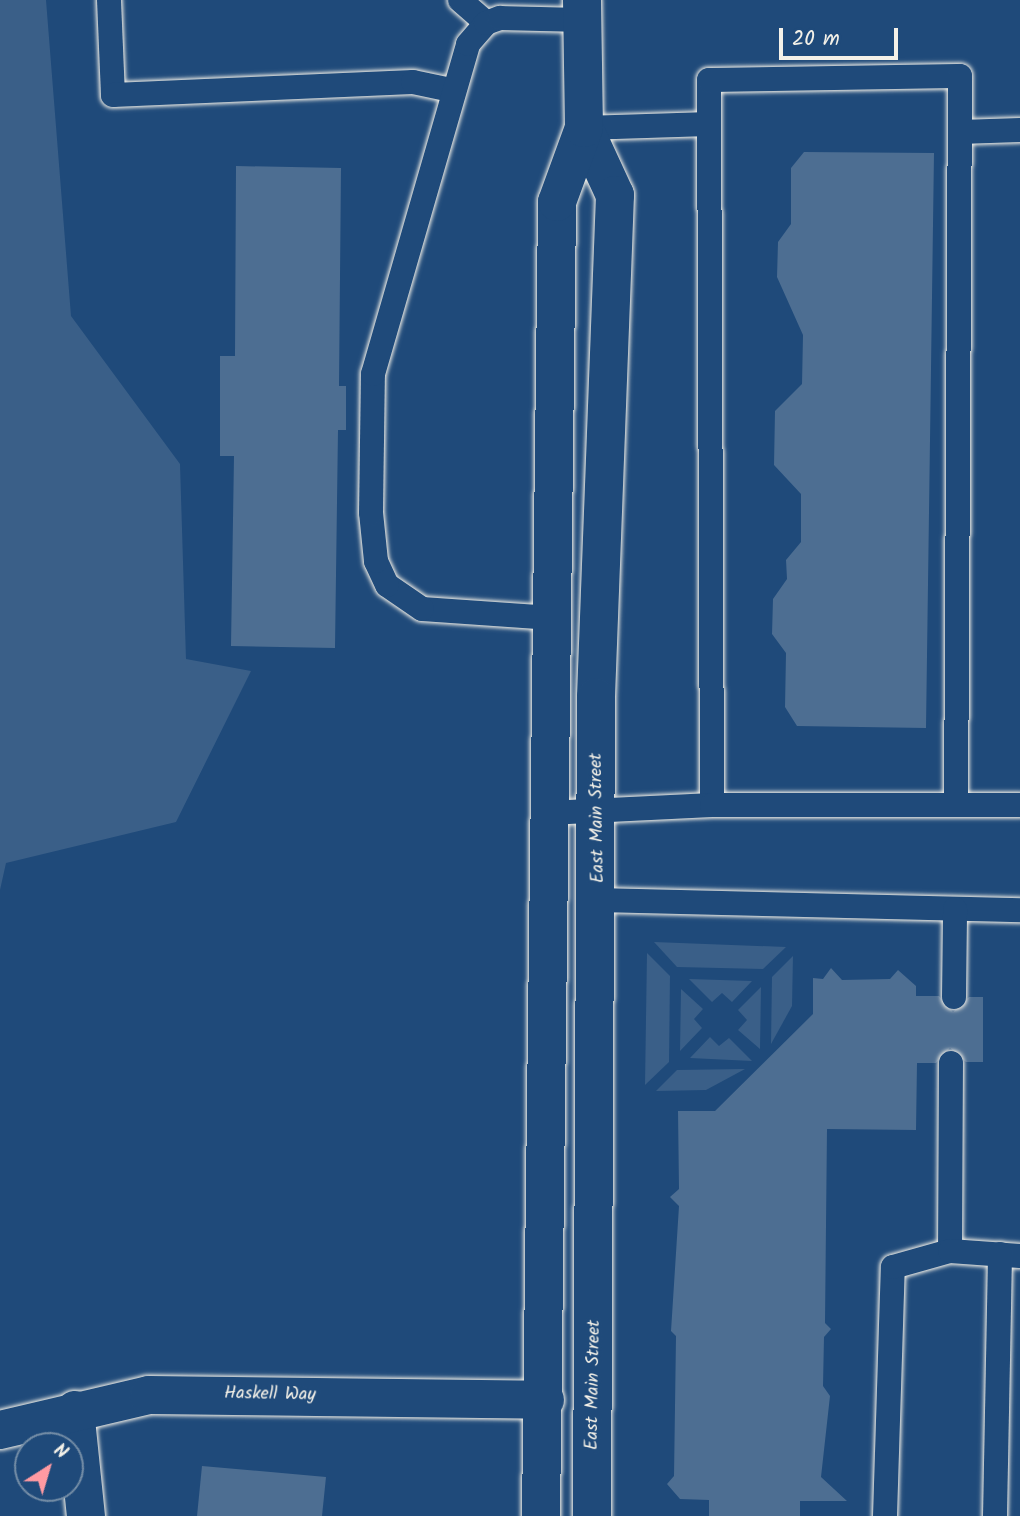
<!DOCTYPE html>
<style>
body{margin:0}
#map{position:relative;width:1020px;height:1516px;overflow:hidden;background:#1f4a7a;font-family:Kalam,sans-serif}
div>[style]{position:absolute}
.green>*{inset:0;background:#3a5f88}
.building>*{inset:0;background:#4d6e92}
.roads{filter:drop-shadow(0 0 2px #f4f1e8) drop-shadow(0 0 2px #f4f1e8)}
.service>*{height:24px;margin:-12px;padding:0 12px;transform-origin:12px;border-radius:12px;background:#1f4a7a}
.minor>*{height:38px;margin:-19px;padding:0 19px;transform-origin:19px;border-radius:19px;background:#1f4a7a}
.secondary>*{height:38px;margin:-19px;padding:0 19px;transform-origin:19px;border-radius:19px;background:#1f4a7a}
span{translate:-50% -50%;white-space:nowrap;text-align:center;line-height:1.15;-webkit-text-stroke:7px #1f4a7a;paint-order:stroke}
.street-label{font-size:18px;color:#f4f1e8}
.north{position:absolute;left:14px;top:1432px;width:70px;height:70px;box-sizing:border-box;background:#1f4a7a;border:2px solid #748da6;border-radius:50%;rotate:37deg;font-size:19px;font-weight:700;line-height:28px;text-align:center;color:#f4f1e8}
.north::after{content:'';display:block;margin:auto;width:24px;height:32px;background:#ff9aa2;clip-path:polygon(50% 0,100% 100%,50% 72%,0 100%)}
.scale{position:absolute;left:779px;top:28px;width:119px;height:32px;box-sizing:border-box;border:4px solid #f4f1e8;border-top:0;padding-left:9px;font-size:21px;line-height:24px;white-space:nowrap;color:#f4f1e8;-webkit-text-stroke:5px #1f4a7a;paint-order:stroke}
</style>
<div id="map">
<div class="green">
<i style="clip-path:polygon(0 0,46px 0,71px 316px,180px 464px,186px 659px,251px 671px,176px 822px,6px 863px,0 890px)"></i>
<i style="clip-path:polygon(654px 942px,786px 947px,763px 969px,677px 967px)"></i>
<i style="clip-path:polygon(647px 953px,670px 976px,669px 1062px,645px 1085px)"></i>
<i style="clip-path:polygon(793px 956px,792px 1006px,771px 1044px,772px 977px)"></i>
<i style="clip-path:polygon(689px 979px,752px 981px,732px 1002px,722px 993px,712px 1002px)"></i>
<i style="clip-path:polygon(761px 987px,760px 1049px,738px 1030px,747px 1020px,738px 1010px)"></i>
<i style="clip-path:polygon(681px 989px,703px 1009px,694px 1019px,702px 1028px,680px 1051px)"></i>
<i style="clip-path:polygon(710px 1037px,719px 1046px,729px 1038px,752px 1061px,690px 1058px)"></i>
<i style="clip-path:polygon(745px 1069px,706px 1090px,656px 1091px,677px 1070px)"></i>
</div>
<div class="building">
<i style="clip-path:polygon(804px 152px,934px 153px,926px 728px,797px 726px,785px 707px,786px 653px,772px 634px,773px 599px,787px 579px,786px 560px,801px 542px,801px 494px,774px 465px,775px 411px,802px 384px,803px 335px,777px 277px,778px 242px,791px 224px,791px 168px)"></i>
<i style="clip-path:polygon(236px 166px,341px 168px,339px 386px,346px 386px,346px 430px,338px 430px,335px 648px,231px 646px,234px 456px,220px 456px,220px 356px,235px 356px)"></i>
<i style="clip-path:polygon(831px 968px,842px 980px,890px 979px,898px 970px,916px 986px,916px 996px,939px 996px,953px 1012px,969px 997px,983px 997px,983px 1062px,966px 1062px,950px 1048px,936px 1063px,917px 1063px,916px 1130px,827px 1129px,825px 1323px,831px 1329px,824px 1337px,823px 1386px,830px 1396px,821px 1477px,847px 1501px,800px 1501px,800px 1516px,709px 1516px,709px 1500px,680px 1499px,667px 1484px,674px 1476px,676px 1336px,671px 1331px,679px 1206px,670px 1197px,679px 1189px,678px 1111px,715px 1111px,813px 1014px,813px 978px,823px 979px)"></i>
<i style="clip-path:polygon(202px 1466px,326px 1477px,322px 1516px,197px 1516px)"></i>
</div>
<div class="roads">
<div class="service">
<i style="left:109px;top:0;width:95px;rotate:87.6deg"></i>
<i style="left:113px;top:95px;width:300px;rotate:-2.5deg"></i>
<i style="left:413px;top:82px;width:40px;rotate:12deg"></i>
<i style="left:460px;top:0;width:35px;rotate:41deg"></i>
<i style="left:584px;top:128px;width:125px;rotate:-1.8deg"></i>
<i style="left:960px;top:132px;width:60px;rotate:-1.9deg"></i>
<i style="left:552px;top:618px;width:130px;rotate:-176deg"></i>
<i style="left:422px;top:609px;width:42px;rotate:-145.6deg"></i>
<i style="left:387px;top:585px;width:26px;rotate:-115deg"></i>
<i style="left:376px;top:561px;width:48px;rotate:-95.9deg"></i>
<i style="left:371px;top:513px;width:139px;rotate:-89.2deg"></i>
<i style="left:373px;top:374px;width:343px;rotate:-73.9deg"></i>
<i style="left:468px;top:44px;width:28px;rotate:-49deg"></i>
<i style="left:486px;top:23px;width:15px;rotate:-20deg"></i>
<i style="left:500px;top:18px;width:81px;rotate:1.4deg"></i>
<i style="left:712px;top:805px;width:725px;rotate:-90.24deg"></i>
<i style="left:709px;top:80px;width:251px;rotate:-0.9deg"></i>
<i style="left:960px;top:76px;width:729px;rotate:90.31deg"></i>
<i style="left:548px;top:813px;width:164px;rotate:-2.8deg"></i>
<i style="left:712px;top:805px;width:308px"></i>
<i style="left:599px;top:900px;width:421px;rotate:1.4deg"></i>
<i style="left:954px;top:997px;width:88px;rotate:-89.3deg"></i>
<i style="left:950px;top:1251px;width:188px;rotate:-89.7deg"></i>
<i style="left:885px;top:1516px;width:249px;rotate:-88.2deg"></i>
<i style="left:893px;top:1267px;width:59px;rotate:-15.7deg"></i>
<i style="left:950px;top:1251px;width:70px;rotate:4.1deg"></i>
<i style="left:995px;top:1516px;width:262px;rotate:-88.9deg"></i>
</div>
<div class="minor">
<i style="left:75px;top:1410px;width:107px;rotate:84.1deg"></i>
<i style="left:0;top:1430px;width:153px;rotate:-13.2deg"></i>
<i style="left:149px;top:1395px;width:396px;rotate:0.7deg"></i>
</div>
<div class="secondary">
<i style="left:584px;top:128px;width:74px;rotate:65.2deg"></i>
<i style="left:615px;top:195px;width:502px;rotate:92.17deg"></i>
<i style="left:596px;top:697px;width:819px;rotate:90.28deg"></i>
<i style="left:541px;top:1516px;width:1314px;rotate:-89.3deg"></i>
<i style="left:557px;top:202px;width:79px;rotate:-70deg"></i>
<i style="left:584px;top:128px;width:128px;rotate:-90.9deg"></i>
</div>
</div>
<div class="street-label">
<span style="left:598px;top:818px;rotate:-91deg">East Main Street</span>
<span style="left:594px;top:1385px;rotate:-89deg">East Main Street</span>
<span style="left:270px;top:1395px;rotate:1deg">Haskell Way</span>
</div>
<div class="north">N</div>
<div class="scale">20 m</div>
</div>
